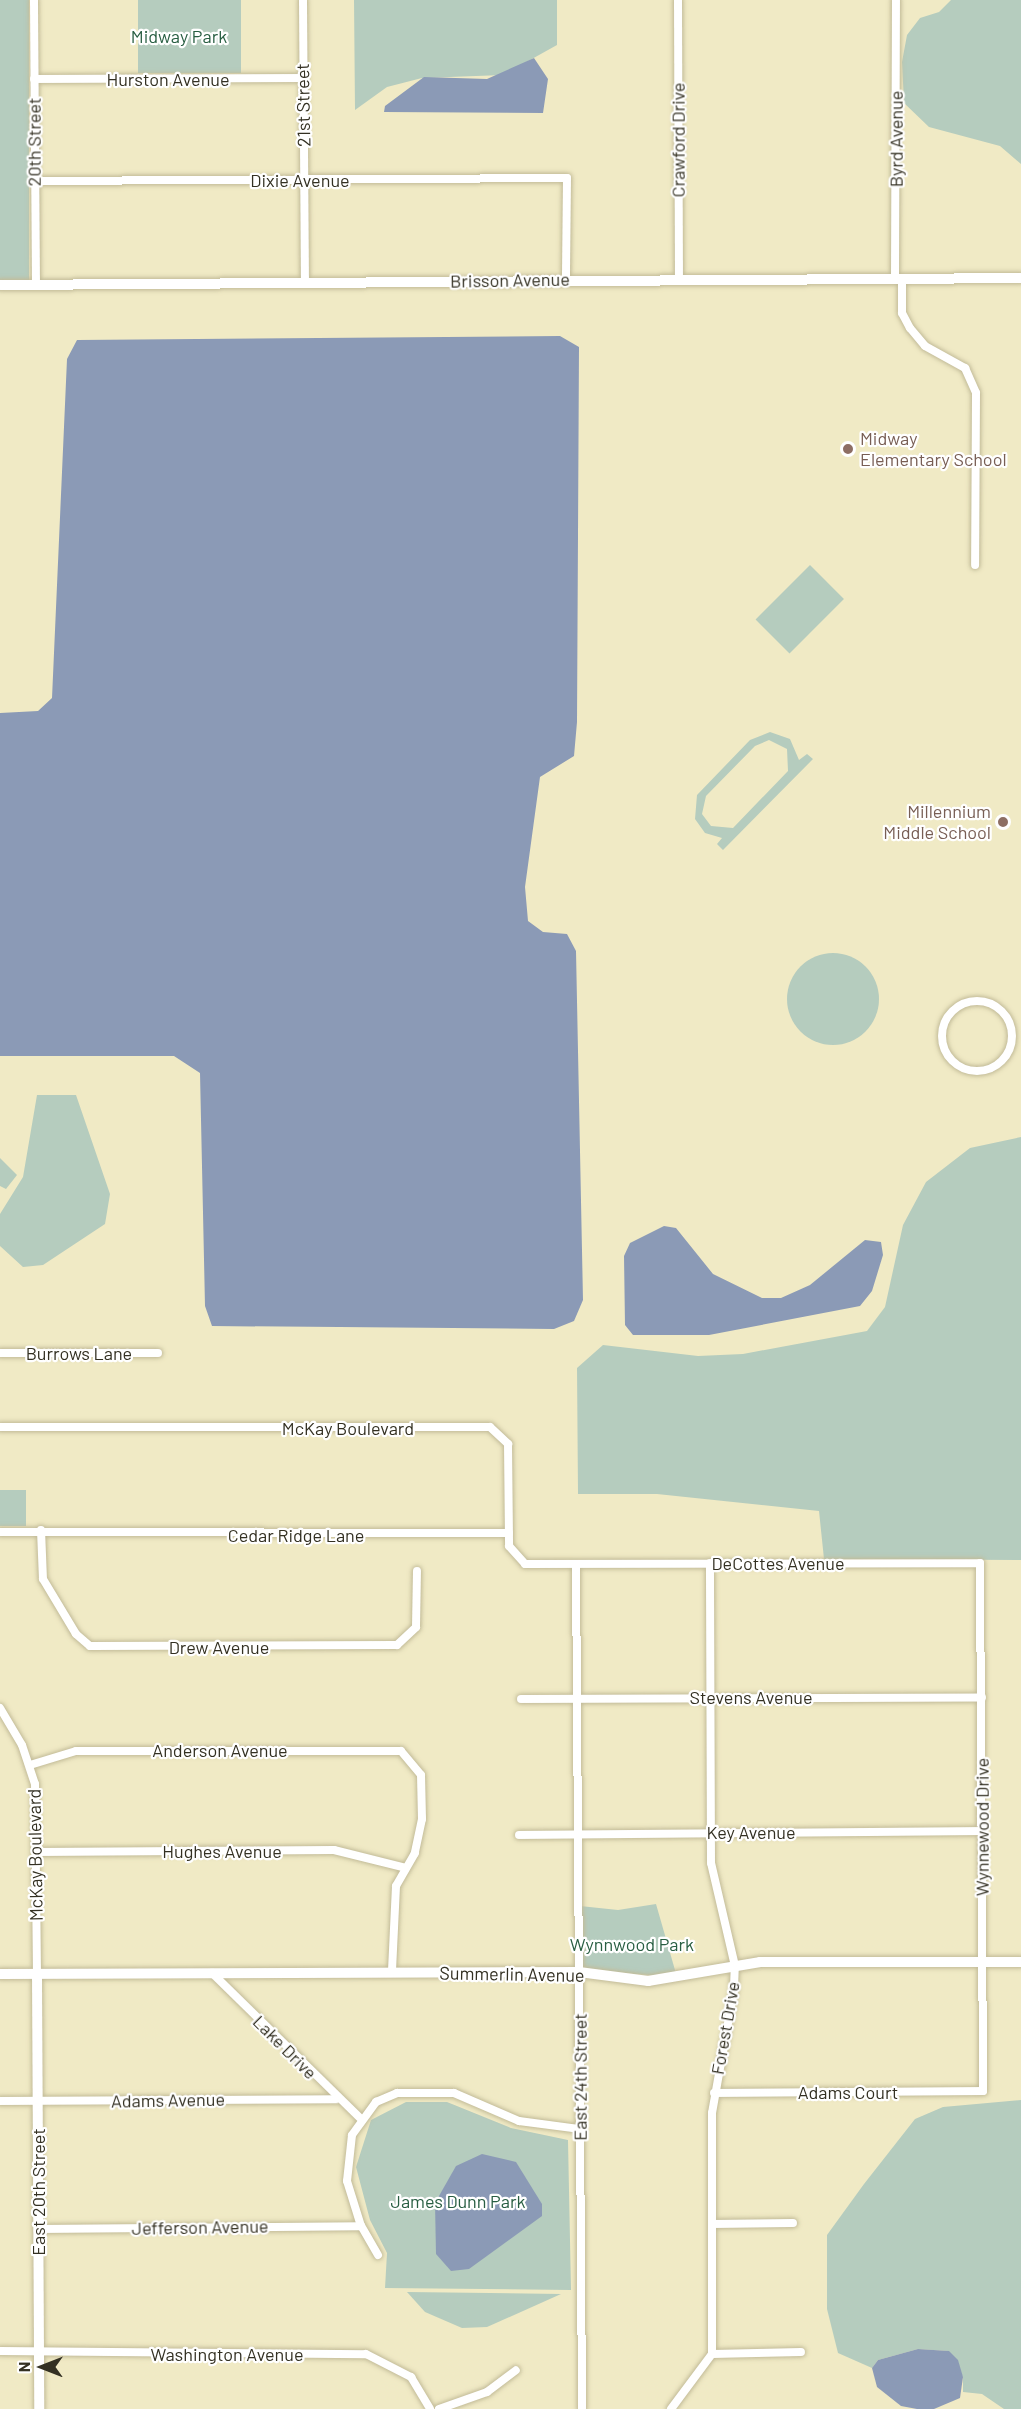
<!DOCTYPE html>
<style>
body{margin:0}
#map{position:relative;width:1021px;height:2409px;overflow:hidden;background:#f0eac5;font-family:Barlow,sans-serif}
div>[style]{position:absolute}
.green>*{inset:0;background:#b5ccbe;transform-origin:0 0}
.round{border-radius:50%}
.water>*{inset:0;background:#8b9ab6}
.roads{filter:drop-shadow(0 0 2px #c2bb98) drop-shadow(0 0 2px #c2bb98)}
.minor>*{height:8px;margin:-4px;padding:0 4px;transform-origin:4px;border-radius:4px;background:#fff}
.minor>.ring{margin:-4px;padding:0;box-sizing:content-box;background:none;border:8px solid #fff;border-radius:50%}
.tertiary>*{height:10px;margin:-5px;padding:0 5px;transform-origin:5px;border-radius:5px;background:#fff}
.dots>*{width:16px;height:16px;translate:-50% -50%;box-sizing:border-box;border:3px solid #fff;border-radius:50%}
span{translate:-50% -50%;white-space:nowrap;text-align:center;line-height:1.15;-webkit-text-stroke:4.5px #fff;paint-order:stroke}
.park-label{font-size:18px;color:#285e42}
.street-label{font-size:18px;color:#333022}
.education-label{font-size:18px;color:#785e54}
.left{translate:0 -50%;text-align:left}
.right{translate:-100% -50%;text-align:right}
.north{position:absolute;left:12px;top:2337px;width:60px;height:60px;-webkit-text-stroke:4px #fff;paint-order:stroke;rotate:270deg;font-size:16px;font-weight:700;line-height:24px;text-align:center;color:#333022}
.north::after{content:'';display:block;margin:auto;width:21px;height:27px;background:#333022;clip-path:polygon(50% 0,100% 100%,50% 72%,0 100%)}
</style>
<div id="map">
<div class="green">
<i style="left:0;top:0;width:29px;height:280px"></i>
<i style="left:138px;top:0;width:103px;height:73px"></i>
<i style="clip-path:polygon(354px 0,557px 0,557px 45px,503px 75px,422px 78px,387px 87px,355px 110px)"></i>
<i style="clip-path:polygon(951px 0,1021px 0,1021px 164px,1000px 146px,929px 127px,904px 103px,902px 62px,907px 35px,920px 18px,939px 12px)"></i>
<i style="left:810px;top:565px;width:48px;height:77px;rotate:45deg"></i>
<i style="clip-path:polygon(evenodd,770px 732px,790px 739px,799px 760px,807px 754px,813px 759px,723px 850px,717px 844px,722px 838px,705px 833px,695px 819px,697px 795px,750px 740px,770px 732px,769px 740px,787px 749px,788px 771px,733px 828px,711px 826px,702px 814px,706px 796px,755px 746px,769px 740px)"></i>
<i class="round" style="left:787px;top:953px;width:92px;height:92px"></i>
<i style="clip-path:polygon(37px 1095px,76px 1095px,110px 1194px,105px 1224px,43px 1265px,23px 1267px,0 1246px,0 1214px,23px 1177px)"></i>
<i style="clip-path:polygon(1021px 1137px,1021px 1560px,824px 1559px,819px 1511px,657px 1494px,578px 1494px,577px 1368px,603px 1345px,698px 1356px,743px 1354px,867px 1331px,885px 1307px,903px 1225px,926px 1182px,970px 1148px)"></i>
<i style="clip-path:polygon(0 1158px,17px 1175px,6px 1189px,0 1186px)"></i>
<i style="left:0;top:1490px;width:26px;height:36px"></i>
<i style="clip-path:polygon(656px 1904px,677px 1977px,580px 1970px,580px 1906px,618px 1910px)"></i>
<i style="clip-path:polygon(1021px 2100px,1021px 2409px,1004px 2409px,982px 2394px,963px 2392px,963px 2377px,948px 2351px,918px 2349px,878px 2360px,872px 2368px,838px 2353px,827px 2309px,827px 2235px,864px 2184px,915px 2119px,943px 2107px)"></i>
<i style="clip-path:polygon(406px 2102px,447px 2102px,511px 2128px,568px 2140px,571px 2290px,385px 2288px,387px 2253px,370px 2220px,356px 2167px,371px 2120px)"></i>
<i style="clip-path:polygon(407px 2292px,561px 2294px,487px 2327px,462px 2328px,425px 2312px)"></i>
</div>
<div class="water">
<i style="clip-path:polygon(534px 58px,548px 79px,543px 113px,384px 112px,385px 106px,424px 77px,487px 79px)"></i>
<i style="clip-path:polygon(560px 336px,579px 347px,577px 722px,574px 756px,540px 777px,525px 887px,528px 921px,543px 932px,567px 934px,576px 951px,583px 1300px,574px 1321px,554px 1329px,212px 1326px,205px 1306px,200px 1073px,174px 1056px,0 1056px,0 713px,38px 711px,52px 698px,67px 359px,77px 340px)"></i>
<i style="clip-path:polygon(664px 1226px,676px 1228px,713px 1274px,762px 1298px,781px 1298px,810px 1285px,865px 1240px,881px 1242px,883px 1255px,872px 1291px,860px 1306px,709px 1335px,633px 1335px,625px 1325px,624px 1256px,630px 1243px)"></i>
<i style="clip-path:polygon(482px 2154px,516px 2162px,542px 2204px,542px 2216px,469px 2269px,451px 2271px,436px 2254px,435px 2203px,456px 2166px)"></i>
<i style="clip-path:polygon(918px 2349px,949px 2351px,958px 2360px,963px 2377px,960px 2398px,934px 2409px,917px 2409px,901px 2406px,877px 2387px,872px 2368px,878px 2360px)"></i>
</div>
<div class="roads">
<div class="minor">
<i style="left:34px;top:0;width:284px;rotate:89.6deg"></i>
<i style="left:303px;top:0;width:282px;rotate:89.6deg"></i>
<i style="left:678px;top:0;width:279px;rotate:89.8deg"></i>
<i style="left:34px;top:79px;width:268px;rotate:-0.2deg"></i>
<i style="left:34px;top:181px;width:533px;rotate:-0.32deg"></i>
<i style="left:567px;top:178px;width:102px;rotate:90.6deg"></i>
<i style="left:895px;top:278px;width:278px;rotate:-89.8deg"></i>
<i style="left:902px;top:278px;width:35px;rotate:90deg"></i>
<i style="left:902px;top:313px;width:17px;rotate:62deg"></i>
<i style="left:910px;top:328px;width:23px;rotate:50deg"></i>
<i style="left:925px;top:346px;width:46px;rotate:28.8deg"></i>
<i style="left:965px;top:368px;width:27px;rotate:66deg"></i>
<i style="left:976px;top:393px;width:172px;rotate:90.3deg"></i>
<i class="ring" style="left:942px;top:1001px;width:62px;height:62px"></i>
<i style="left:0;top:1353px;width:158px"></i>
<i style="left:0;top:1427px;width:490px"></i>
<i style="left:490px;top:1427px;width:25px;rotate:43deg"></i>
<i style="left:508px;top:1444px;width:102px;rotate:89.4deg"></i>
<i style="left:509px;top:1546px;width:24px;rotate:48deg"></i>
<i style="left:525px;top:1564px;width:455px;rotate:-0.1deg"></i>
<i style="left:980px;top:1563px;width:528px;rotate:89.67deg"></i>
<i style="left:983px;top:2091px;width:269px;rotate:179.6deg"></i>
<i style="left:41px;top:1530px;width:49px;rotate:87.7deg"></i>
<i style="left:43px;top:1579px;width:64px;rotate:59deg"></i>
<i style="left:76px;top:1634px;width:18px;rotate:41deg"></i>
<i style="left:90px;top:1646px;width:307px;rotate:-0.2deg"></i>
<i style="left:397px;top:1645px;width:26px;rotate:-43deg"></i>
<i style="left:416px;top:1627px;width:56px;rotate:-89deg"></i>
<i style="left:0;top:1532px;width:509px;rotate:0.11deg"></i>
<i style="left:576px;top:1565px;width:844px;rotate:89.59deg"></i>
<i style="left:521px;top:1699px;width:461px;rotate:-0.2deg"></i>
<i style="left:0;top:1708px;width:43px;rotate:59.3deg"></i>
<i style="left:22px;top:1745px;width:41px;rotate:71.6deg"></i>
<i style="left:35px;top:1784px;width:190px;rotate:89.4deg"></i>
<i style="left:30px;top:1765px;width:48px;rotate:-16.9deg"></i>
<i style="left:76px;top:1751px;width:325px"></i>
<i style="left:401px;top:1751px;width:31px;rotate:50deg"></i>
<i style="left:421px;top:1775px;width:44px;rotate:88.7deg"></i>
<i style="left:422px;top:1819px;width:35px;rotate:102deg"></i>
<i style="left:415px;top:1853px;width:38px;rotate:120deg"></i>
<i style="left:396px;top:1886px;width:86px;rotate:92.7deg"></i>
<i style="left:519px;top:1835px;width:463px;rotate:-0.5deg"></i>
<i style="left:36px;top:1852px;width:298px;rotate:-0.4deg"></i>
<i style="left:334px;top:1850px;width:74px;rotate:14deg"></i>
<i style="left:212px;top:1973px;width:207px;rotate:44.4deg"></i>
<i style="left:0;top:2101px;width:336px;rotate:-0.3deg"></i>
<i style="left:712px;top:2224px;width:81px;rotate:-0.7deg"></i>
<i style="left:38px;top:2229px;width:323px;rotate:-0.5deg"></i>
<i style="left:378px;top:2255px;width:34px;rotate:-120deg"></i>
<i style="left:361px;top:2226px;width:47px;rotate:-107.3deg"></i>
<i style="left:347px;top:2181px;width:46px;rotate:-83.8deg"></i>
<i style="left:352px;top:2135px;width:41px;rotate:-54deg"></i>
<i style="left:376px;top:2102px;width:23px;rotate:-23deg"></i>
<i style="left:397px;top:2093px;width:57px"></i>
<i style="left:454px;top:2093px;width:71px;rotate:23.3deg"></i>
<i style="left:519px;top:2121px;width:62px;rotate:7.5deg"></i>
<i style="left:0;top:2351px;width:366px;rotate:0.5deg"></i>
<i style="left:366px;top:2354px;width:51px;rotate:27.1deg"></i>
<i style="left:411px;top:2377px;width:37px;rotate:59deg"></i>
<i style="left:712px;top:2354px;width:89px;rotate:-1.3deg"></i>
<i style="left:439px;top:2409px;width:51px;rotate:-19.5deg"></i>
<i style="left:487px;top:2392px;width:36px;rotate:-37deg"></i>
<i style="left:671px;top:2409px;width:69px;rotate:-53.3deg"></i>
<i style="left:712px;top:2354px;width:241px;rotate:-90deg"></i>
<i style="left:712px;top:2113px;width:126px;rotate:-79.9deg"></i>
<i style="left:734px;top:1989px;width:23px;rotate:-88deg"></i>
<i style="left:735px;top:1966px;width:106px;rotate:-103.1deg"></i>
<i style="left:711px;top:1863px;width:300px;rotate:-90.2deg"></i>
</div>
<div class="tertiary">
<i style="left:0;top:285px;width:1021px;rotate:-0.39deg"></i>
<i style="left:0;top:1974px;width:579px;rotate:-0.2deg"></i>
<i style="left:579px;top:1972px;width:70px;rotate:7.4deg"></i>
<i style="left:648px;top:1981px;width:114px;rotate:-9.6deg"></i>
<i style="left:760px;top:1962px;width:261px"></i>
<i style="left:37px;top:1974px;width:435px;rotate:89.7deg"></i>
</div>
</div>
<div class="dots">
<i style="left:848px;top:449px;background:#8d6e63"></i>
<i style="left:1003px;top:822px;background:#8d6e63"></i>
</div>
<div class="park-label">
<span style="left:179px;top:36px">Midway Park</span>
<span style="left:632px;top:1944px">Wynnwood Park</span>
<span style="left:458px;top:2201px">James Dunn Park</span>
</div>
<div class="street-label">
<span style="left:168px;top:79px">Hurston Avenue</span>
<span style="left:303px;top:105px;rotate:-91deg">21st Street</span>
<span style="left:896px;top:139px;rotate:-90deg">Byrd Avenue</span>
<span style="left:678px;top:140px;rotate:-90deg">Crawford Drive</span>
<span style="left:34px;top:142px;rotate:-90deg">20th Street</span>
<span style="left:300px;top:180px">Dixie Avenue</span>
<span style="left:510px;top:280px;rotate:-1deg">Brisson Avenue</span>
<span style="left:79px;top:1353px">Burrows Lane</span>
<span style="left:348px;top:1428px">McKay Boulevard</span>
<span style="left:296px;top:1535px">Cedar Ridge Lane</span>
<span style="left:778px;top:1563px">DeCottes Avenue</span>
<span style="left:219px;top:1647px">Drew Avenue</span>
<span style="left:751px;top:1697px">Stevens Avenue</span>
<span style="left:220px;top:1750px">Anderson Avenue</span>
<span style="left:982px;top:1827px;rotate:-90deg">Wynnewood Drive</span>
<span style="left:751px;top:1832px">Key Avenue</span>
<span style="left:222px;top:1851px">Hughes Avenue</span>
<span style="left:35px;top:1855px;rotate:-91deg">McKay Boulevard</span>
<span style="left:512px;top:1974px;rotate:1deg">Summerlin Avenue</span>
<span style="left:725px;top:2028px;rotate:-80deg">Forest Drive</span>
<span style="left:285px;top:2047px;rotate:45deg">Lake Drive</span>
<span style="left:580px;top:2077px;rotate:-90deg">East 24th Street</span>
<span style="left:848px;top:2092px">Adams Court</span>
<span style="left:168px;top:2100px;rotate:-1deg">Adams Avenue</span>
<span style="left:38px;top:2192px;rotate:-90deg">East 20th Street</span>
<span style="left:200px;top:2227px;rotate:-1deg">Jefferson Avenue</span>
<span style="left:227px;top:2354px">Washington Avenue</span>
</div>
<div class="education-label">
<span class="left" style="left:860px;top:449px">Midway<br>Elementary School</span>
<span class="right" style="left:991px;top:822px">Millennium<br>Middle School</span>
</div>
<div class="north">N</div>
</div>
